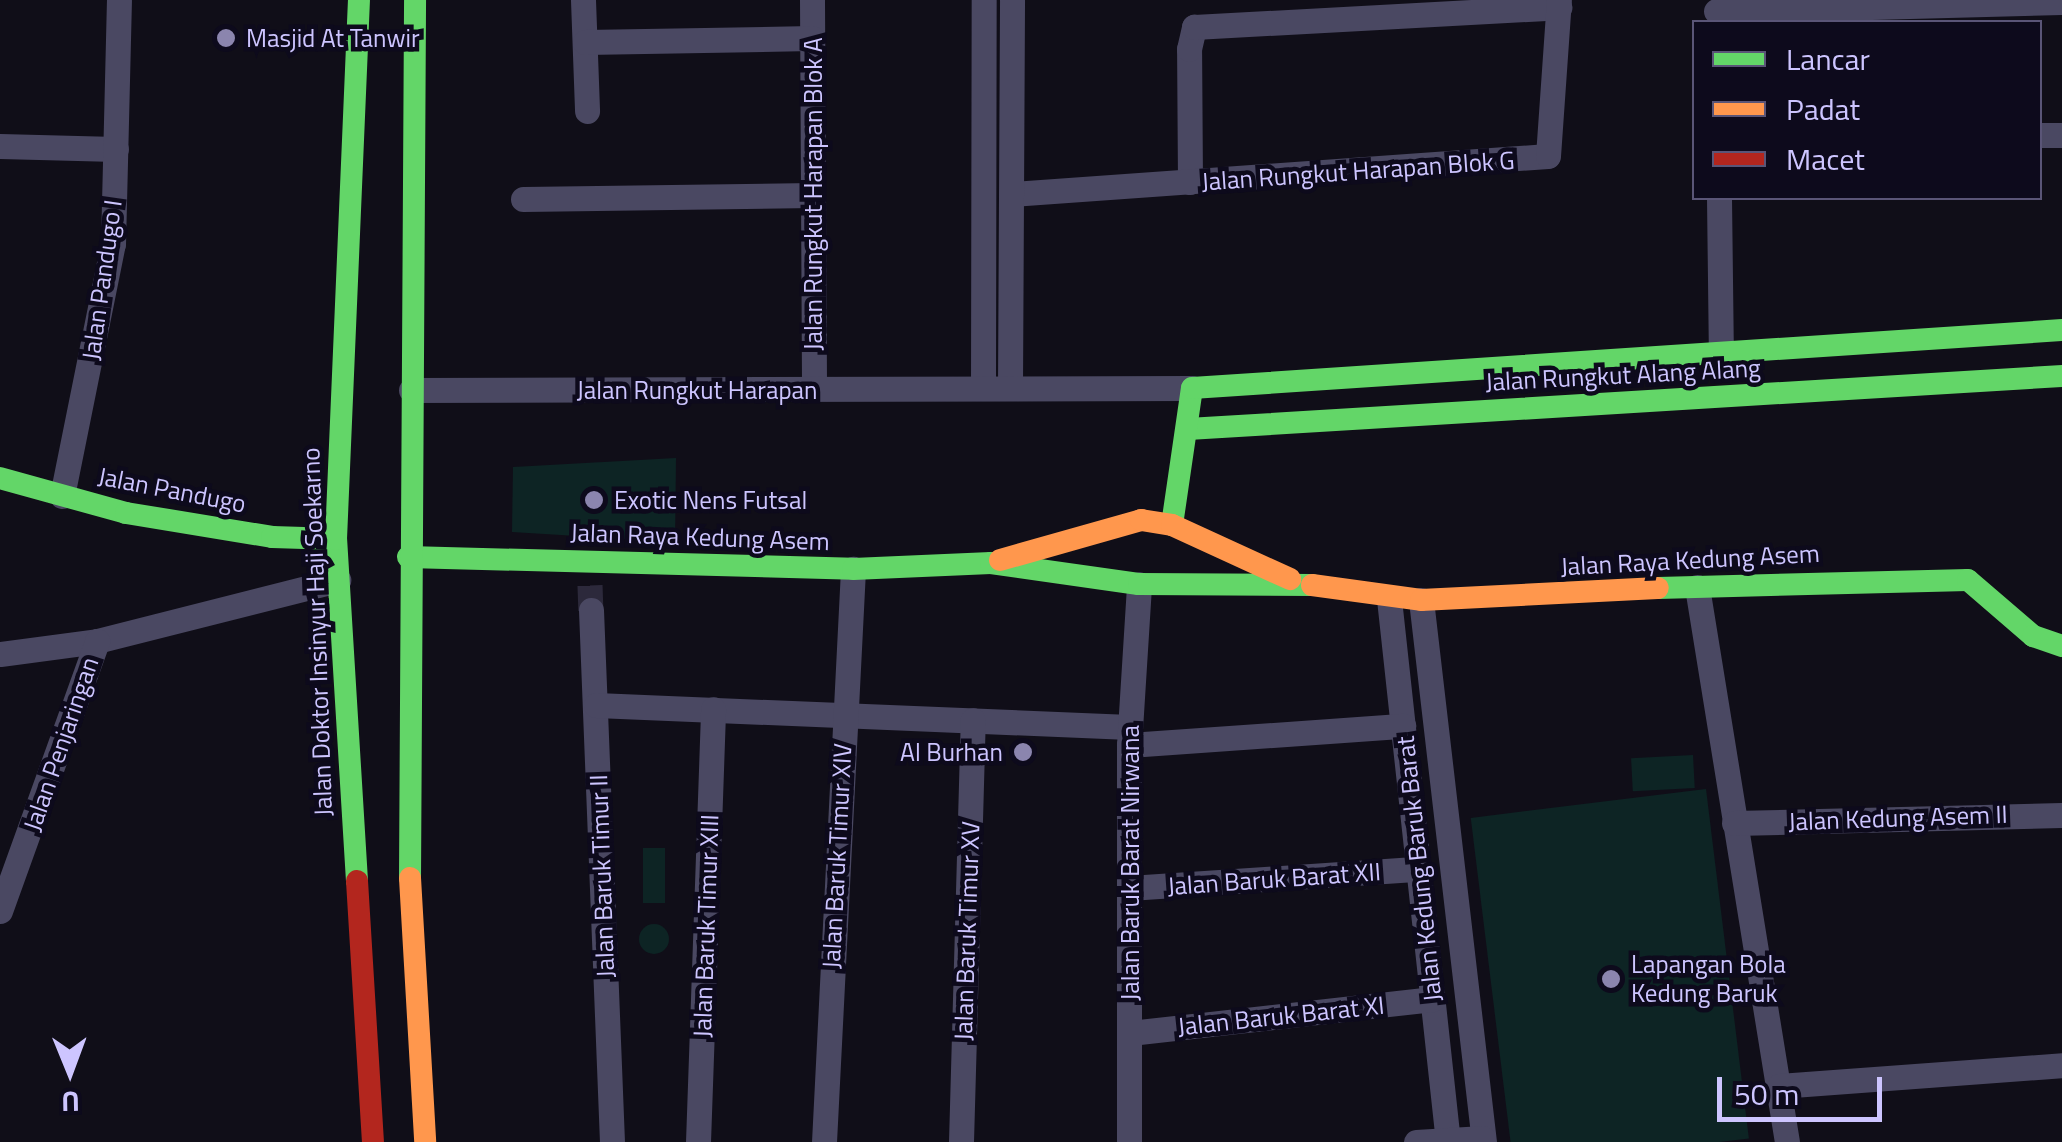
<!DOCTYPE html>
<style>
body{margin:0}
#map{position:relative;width:2062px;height:1142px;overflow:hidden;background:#100e18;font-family:"Titillium Web",sans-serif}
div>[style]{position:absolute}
.green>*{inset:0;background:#0d2424;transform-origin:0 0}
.round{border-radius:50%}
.street-tunnel>*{height:25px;margin-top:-12.5px;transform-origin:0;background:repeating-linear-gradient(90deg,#2c293b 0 25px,transparent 0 37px)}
.street>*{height:25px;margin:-12.5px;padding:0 12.5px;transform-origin:12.5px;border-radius:12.5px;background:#4a4862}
.fast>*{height:22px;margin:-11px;padding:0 11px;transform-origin:11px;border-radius:11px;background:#63d668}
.slow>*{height:22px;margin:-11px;padding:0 11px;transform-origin:11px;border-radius:11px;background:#ff974d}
.jam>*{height:22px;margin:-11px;padding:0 11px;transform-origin:11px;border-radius:11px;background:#b3261e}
.dots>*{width:28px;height:28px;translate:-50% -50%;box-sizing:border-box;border:5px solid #0d0a1c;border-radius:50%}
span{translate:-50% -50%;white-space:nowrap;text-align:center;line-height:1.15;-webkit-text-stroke:9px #0d0a1c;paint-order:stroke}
.poi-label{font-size:25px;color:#cdc5ff}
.left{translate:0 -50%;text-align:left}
.right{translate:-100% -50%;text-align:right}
.street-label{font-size:25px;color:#cdc5ff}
.legend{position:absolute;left:1692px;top:20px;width:350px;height:180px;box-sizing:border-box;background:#0d0a1c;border:2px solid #5a5577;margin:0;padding:12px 18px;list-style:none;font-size:30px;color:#cdc5ff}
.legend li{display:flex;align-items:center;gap:20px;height:50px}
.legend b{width:50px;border:2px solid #5a5577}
.north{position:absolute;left:20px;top:1022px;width:100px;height:100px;-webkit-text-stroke:8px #0d0a1c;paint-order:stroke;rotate:179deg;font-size:28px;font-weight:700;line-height:40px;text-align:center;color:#cdc5ff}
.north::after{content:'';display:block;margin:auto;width:35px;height:45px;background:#cdc5ff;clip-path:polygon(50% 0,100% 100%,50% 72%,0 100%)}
.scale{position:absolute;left:1717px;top:1077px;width:165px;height:45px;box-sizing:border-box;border:5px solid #cdc5ff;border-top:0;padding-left:12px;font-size:30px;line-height:35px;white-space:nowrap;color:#cdc5ff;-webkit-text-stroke:8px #0d0a1c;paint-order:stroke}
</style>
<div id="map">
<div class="green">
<i style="clip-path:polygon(676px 458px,675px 542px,512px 532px,513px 467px)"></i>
<i style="left:1693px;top:755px;width:33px;height:62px;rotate:87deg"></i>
<i style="left:1706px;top:789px;width:352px;height:237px;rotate:83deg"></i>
<i style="left:643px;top:848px;width:22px;height:55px"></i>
<i class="round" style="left:639px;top:924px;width:30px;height:30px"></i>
</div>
<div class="street-tunnel">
<i style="left:590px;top:585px;width:25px;rotate:88deg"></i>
</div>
<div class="street">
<i style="left:583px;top:0;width:111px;rotate:87.9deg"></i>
<i style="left:812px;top:0;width:389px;rotate:89.7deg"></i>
<i style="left:1716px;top:11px;width:346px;rotate:-1.5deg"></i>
<i style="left:585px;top:42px;width:227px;rotate:-1deg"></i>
<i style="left:2040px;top:135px;width:22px"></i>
<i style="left:0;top:146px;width:116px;rotate:1.5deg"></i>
<i style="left:1190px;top:182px;width:133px;rotate:-90.4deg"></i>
<i style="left:1189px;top:49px;width:23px;rotate:-77deg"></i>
<i style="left:1194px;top:27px;width:366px;rotate:-3.1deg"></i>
<i style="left:1011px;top:194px;width:538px;rotate:-4.05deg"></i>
<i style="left:1548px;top:156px;width:156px;rotate:-86deg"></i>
<i style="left:1719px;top:198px;width:153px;rotate:89.3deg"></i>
<i style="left:523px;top:199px;width:290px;rotate:-0.8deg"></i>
<i style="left:983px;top:388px;width:388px;rotate:-89.9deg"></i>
<i style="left:1010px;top:388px;width:388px;rotate:-89.7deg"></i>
<i style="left:411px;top:390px;width:781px;rotate:-0.15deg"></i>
<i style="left:62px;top:496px;width:257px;rotate:-78.6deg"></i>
<i style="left:113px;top:244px;width:244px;rotate:-88.6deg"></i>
<i style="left:1697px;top:587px;width:562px;rotate:80.79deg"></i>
<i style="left:1389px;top:599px;width:546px;rotate:83.8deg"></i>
<i style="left:1421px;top:600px;width:546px;rotate:83.37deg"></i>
<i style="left:591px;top:610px;width:532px;rotate:87.74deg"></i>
<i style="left:0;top:654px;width:98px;rotate:-7.6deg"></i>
<i style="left:97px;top:641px;width:249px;rotate:-14.2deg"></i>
<i style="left:596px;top:705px;width:534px;rotate:2.36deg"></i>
<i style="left:1129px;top:745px;width:275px;rotate:-4deg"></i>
<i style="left:1734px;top:823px;width:328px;rotate:-1.4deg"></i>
<i style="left:1129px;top:888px;width:290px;rotate:-3.8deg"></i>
<i style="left:0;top:911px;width:287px;rotate:-70.2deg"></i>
<i style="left:1130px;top:1033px;width:305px;rotate:-6.4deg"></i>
<i style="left:1779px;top:1086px;width:284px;rotate:-4.2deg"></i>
<i style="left:698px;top:1142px;width:433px;rotate:-88deg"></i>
<i style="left:824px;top:1142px;width:574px;rotate:-87.1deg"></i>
<i style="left:961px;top:1142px;width:422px;rotate:-88.4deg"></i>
<i style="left:1129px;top:1142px;width:397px;rotate:-90deg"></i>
<i style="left:1129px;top:745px;width:161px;rotate:-86.4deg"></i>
<i style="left:1416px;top:1142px;width:67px;rotate:-3.4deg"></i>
</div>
<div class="fast">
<i style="left:1188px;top:429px;width:876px;rotate:-3.47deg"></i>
<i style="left:0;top:478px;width:131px;rotate:15.5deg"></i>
<i style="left:126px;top:513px;width:148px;rotate:9.3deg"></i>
<i style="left:272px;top:537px;width:64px;rotate:1.8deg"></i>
<i style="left:1172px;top:525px;width:138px;rotate:-81.7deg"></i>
<i style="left:1192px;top:388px;width:872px;rotate:-3.81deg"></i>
<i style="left:408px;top:557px;width:445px;rotate:1.5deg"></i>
<i style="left:853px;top:569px;width:138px;rotate:-2.5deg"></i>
<i style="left:991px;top:563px;width:149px;rotate:8.1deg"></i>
<i style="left:1139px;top:584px;width:173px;rotate:0.3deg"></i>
<i style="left:1658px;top:588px;width:310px;rotate:-1.5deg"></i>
<i style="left:1968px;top:580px;width:86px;rotate:40.7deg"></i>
<i style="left:2033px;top:636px;width:31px;rotate:19deg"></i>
<i style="left:410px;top:878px;width:878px;rotate:-89.67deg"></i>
<i style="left:357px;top:881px;width:343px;rotate:-93.5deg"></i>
<i style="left:336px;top:539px;width:539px;rotate:-87.56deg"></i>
</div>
<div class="slow">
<i style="left:1000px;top:560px;width:147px;rotate:-15.8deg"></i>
<i style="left:1141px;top:520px;width:31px;rotate:9deg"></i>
<i style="left:1172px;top:525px;width:130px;rotate:24.6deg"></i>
<i style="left:1312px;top:585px;width:110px;rotate:7.8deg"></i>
<i style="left:1421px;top:600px;width:237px;rotate:-2.9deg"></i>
<i style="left:410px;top:878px;width:264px;rotate:86.7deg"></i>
</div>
<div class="jam">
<i style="left:357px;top:881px;width:261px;rotate:86.5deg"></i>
</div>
<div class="dots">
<i style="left:226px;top:38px;background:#8b85ae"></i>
<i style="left:594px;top:500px;background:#8b85ae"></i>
<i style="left:1023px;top:752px;background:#8b85ae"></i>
<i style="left:1611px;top:979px;background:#8b85ae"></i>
</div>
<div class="poi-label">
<span class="left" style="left:246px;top:38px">Masjid At Tanwir</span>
<span class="left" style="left:614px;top:500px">Exotic Nens Futsal</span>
<span class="right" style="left:1003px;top:752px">Al Burhan</span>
<span class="left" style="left:1631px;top:979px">Lapangan Bola<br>Kedung Baruk</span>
</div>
<div class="street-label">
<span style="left:1358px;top:171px;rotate:-4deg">Jalan Rungkut Harapan Blok G</span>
<span style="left:813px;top:194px;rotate:-90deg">Jalan Rungkut Harapan Blok A</span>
<span style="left:102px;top:280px;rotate:-82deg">Jalan Pandugo I</span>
<span style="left:1623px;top:375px;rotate:-3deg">Jalan Rungkut Alang Alang</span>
<span style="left:697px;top:390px">Jalan Rungkut Harapan</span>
<span style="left:172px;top:490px;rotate:11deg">Jalan Pandugo</span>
<span style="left:700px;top:537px;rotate:2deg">Jalan Raya Kedung Asem</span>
<span style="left:1690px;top:560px;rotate:-3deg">Jalan Raya Kedung Asem</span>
<span style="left:317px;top:632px;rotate:-92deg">Jalan Doktor Insinyur Haji Soekarno</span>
<span style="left:61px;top:744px;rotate:-71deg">Jalan Penjaringan</span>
<span style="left:1898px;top:818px;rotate:-2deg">Jalan Kedung Asem II</span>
<span style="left:837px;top:856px;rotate:-87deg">Jalan Baruk Timur XIV</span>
<span style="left:1130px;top:863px;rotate:-90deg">Jalan Baruk Barat Nirwana</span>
<span style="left:1419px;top:869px;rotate:-96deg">Jalan Kedung Baruk Barat</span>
<span style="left:602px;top:876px;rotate:-92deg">Jalan Baruk Timur II</span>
<span style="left:1274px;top:879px;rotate:-4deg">Jalan Baruk Barat XII</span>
<span style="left:706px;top:926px;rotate:-88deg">Jalan Baruk Timur XIII</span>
<span style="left:967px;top:931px;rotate:-88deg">Jalan Baruk Timur XV</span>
<span style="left:1281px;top:1016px;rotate:-6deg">Jalan Baruk Barat XI</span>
</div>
<ul class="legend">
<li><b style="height:12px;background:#63d668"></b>Lancar</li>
<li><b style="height:12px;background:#ff974d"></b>Padat</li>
<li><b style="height:12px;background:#b3261e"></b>Macet</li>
</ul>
<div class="north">U</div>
<div class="scale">50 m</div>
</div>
